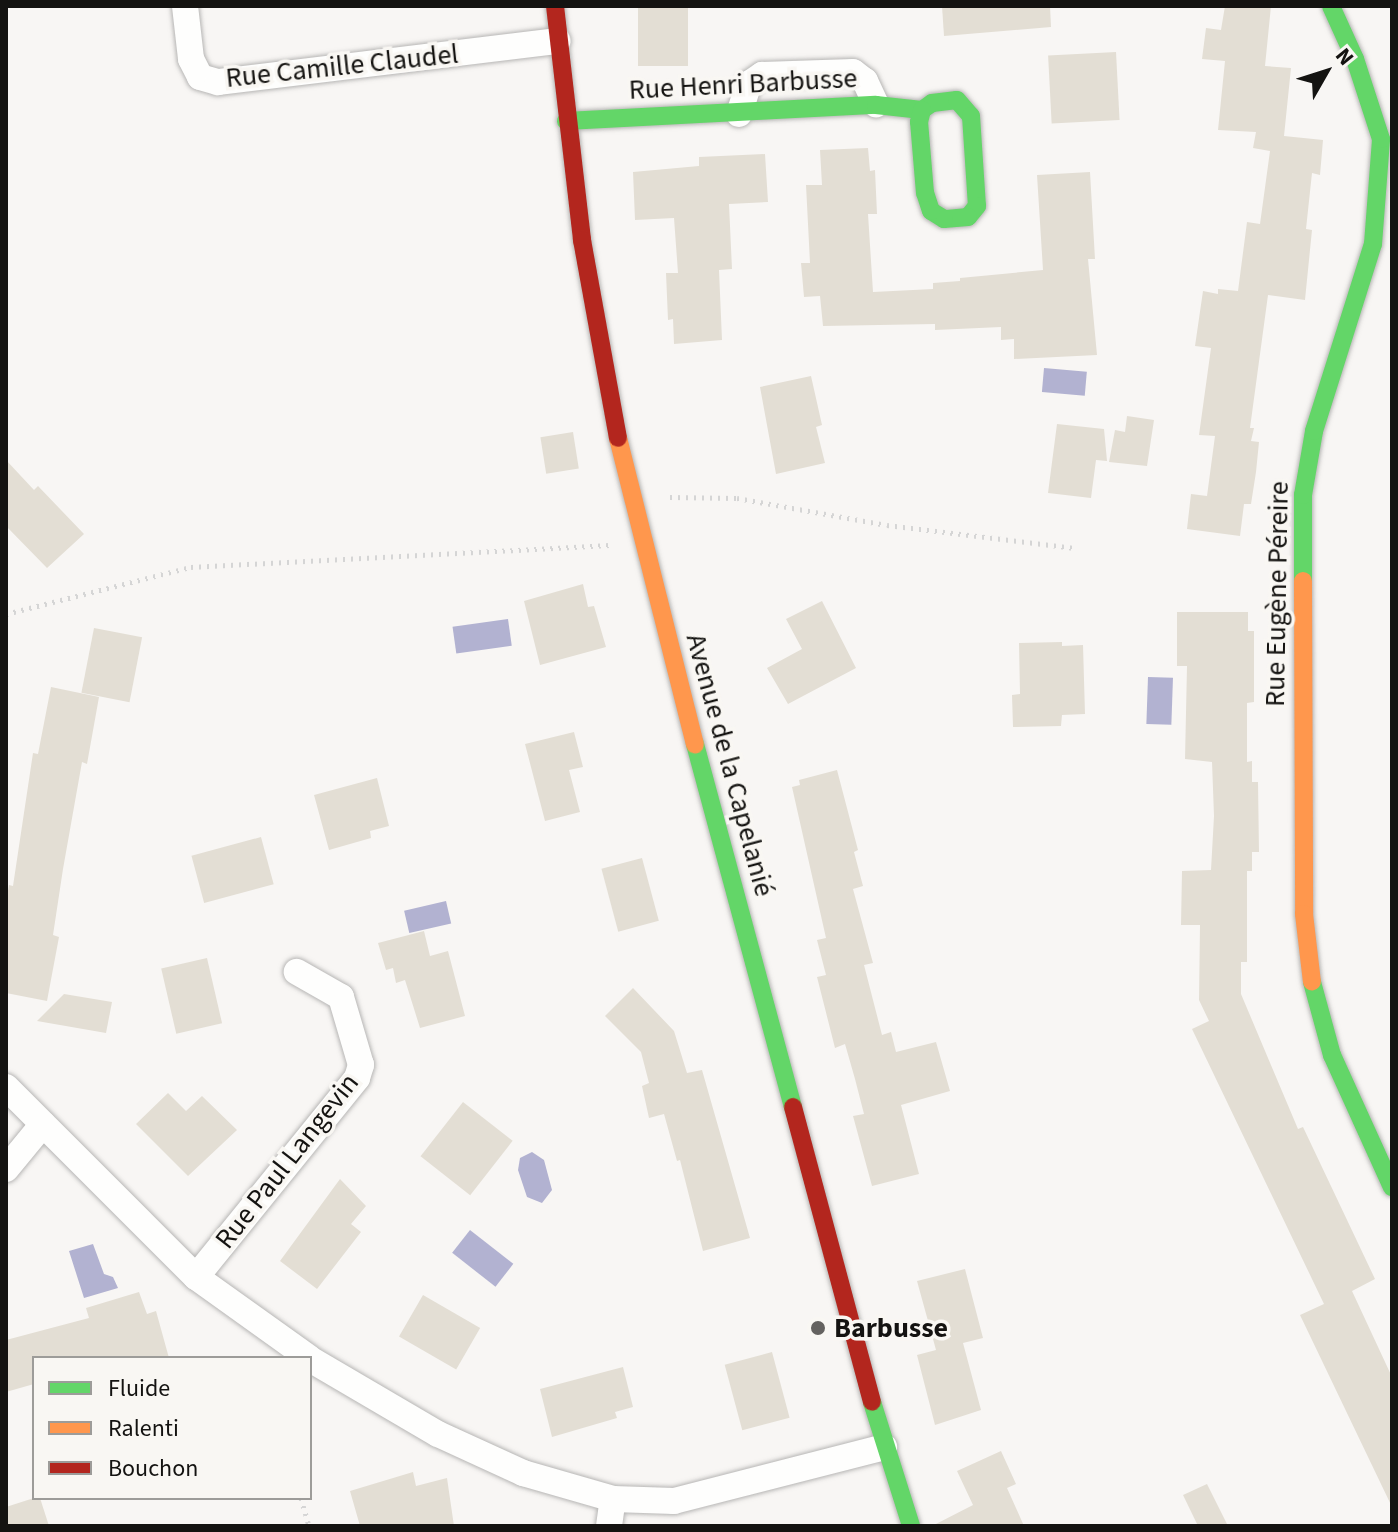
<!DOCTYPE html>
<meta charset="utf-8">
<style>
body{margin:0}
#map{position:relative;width:1398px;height:1532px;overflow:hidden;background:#f8f6f4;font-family:"Source Sans 3",sans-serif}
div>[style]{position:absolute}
.water>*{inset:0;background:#b2b2d1;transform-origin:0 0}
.building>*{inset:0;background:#e3ded4;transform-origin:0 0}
.path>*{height:5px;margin-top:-2.5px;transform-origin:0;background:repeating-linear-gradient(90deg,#d5d5d5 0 2px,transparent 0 8px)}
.roads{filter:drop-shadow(0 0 2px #b7b6b5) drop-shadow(0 0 2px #b7b6b5)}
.street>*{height:26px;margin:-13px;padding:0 13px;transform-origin:13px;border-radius:13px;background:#fefefd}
.fast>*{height:18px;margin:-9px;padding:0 9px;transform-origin:9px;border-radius:9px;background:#63d668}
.slow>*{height:18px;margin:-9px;padding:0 9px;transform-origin:9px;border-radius:9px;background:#ff974d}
.jam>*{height:18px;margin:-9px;padding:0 9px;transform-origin:9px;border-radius:9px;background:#b3261e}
.dots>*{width:22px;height:22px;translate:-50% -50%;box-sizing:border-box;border:4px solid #f9f7f3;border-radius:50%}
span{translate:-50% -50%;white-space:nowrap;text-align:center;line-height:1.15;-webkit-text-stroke:7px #f9f7f3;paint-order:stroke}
.street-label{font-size:28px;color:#141311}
.poi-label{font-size:28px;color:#141311;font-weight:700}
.left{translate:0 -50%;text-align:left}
.frame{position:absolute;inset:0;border:8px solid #141311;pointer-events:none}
.legend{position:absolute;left:32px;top:1356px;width:280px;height:144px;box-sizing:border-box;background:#f9f7f3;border:2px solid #9d9c99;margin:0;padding:10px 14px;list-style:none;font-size:24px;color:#141311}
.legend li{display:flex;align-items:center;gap:16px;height:40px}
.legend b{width:40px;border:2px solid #9d9c99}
.north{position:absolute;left:1286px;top:32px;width:80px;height:80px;-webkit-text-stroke:6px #f9f7f3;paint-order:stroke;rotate:51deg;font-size:22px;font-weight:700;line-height:32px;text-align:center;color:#141311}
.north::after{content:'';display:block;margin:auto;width:28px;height:36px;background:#141311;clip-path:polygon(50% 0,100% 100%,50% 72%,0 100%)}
</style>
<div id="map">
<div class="water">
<i style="left:1044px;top:368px;width:43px;height:24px;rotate:5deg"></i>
<i style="left:508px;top:619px;width:27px;height:56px;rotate:82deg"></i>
<i style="left:1148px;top:677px;width:25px;height:47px;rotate:2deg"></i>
<i style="left:446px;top:901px;width:23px;height:43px;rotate:77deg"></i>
<i style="clip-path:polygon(532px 1152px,544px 1160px,552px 1190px,542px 1203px,527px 1197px,518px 1170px,520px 1158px)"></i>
<i style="left:470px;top:1230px;width:55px;height:29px;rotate:38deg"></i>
<i style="clip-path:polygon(93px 1244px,104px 1274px,113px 1277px,118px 1288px,84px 1298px,69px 1251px)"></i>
</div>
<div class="building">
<i style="left:638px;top:6px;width:50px;height:60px"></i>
<i style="clip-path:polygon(942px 6px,1050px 6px,1051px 27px,944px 36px)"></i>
<i style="clip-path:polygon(1225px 6px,1271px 6px,1265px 66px,1291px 68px,1284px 136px,1323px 140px,1320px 175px,1312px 173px,1306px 229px,1312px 230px,1305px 300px,1268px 295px,1250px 428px,1254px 428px,1251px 441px,1259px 442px,1256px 472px,1251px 504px,1244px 504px,1240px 536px,1187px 529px,1191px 494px,1207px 496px,1215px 436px,1199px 435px,1211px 348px,1195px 346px,1203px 291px,1218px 294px,1218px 289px,1238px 291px,1247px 222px,1260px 224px,1270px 151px,1253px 148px,1256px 132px,1218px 130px,1225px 61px,1202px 59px,1206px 28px,1221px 30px)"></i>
<i style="left:1116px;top:52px;width:68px;height:68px;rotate:87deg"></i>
<i style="clip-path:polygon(868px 148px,870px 171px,875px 170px,877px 214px,868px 214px,873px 292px,933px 289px,933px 283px,960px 281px,960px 278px,1043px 270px,1037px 175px,1090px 172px,1095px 259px,1088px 259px,1097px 355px,1014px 359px,1014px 339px,1001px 340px,1001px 327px,935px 330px,935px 324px,823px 326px,820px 296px,804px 297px,801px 263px,810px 263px,806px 185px,822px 185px,820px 150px)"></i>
<i style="clip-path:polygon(765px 154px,768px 202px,729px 204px,732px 269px,719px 270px,722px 340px,674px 344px,673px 319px,668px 320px,666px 273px,678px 273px,674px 218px,635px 220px,633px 172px,699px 166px,699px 157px)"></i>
<i style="clip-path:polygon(811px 376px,822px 425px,816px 427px,825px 463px,776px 474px,760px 387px)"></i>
<i style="clip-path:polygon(1127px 416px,1154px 420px,1147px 466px,1109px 462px,1115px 430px,1125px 432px)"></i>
<i style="clip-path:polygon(1057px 424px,1104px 429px,1107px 461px,1096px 460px,1091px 498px,1048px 493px)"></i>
<i style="left:573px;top:432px;width:37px;height:33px;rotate:81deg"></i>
<i style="clip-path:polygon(6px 460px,34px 490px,38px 486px,84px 534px,47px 568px,6px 526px)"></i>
<i style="clip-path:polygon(583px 584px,588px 607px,594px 606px,606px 647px,540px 665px,524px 601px)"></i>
<i style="clip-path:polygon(822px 601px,856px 668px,788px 704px,767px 668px,802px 649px,786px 619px)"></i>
<i style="clip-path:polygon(1177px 612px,1248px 612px,1248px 631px,1254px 631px,1254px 702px,1247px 703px,1247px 762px,1252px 761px,1252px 782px,1258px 782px,1259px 852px,1252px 852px,1252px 871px,1247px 871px,1247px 962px,1241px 962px,1241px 994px,1298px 1129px,1303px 1127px,1375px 1279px,1352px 1291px,1392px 1377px,1392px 1507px,1300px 1315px,1324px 1304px,1192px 1029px,1209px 1021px,1199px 1000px,1200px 925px,1181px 925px,1182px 871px,1211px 870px,1214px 816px,1212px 762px,1185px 759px,1187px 666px,1177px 666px)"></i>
<i style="left:94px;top:628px;width:49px;height:66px;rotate:11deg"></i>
<i style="clip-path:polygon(1062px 642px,1062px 646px,1083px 645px,1085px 714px,1062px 715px,1061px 726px,1013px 727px,1012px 695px,1020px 694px,1019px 643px)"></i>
<i style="clip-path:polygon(51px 687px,99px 697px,87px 764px,82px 762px,63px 869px,53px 935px,59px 937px,47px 1001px,6px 993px,6px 902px,9px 885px,13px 886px,33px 753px,38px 754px)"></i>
<i style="clip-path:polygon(574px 732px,583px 767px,569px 770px,580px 812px,545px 821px,525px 744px)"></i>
<i style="clip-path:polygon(837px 770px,858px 850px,854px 852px,863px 886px,853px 889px,873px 963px,864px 965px,882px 1035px,891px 1032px,896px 1052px,936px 1042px,950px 1091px,901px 1105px,919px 1174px,872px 1186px,853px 1116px,864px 1114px,855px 1079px,845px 1044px,835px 1048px,817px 977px,826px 975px,817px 940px,826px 938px,792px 787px,800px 785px,799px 780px)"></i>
<i style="clip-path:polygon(377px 778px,389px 826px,370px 831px,371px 838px,329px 850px,314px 795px)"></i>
<i style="left:261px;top:837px;width:49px;height:72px;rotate:75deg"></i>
<i style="left:642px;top:858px;width:65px;height:42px;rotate:75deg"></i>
<i style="clip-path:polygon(424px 931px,430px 956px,448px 951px,465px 1016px,420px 1028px,405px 980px,396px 983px,393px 968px,386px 970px,378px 943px)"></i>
<i style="left:207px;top:958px;width:67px;height:47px;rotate:77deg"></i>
<i style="clip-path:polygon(633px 988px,674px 1031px,687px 1073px,702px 1070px,750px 1238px,703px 1251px,680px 1160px,677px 1161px,664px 1114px,649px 1118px,642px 1086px,649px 1083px,641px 1052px,605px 1016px)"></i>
<i style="clip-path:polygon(64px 994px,112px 1002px,106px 1033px,37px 1021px)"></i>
<i style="clip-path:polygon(168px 1093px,186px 1111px,202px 1096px,237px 1130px,188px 1176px,136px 1124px)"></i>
<i style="left:463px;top:1102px;width:63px;height:69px;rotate:38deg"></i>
<i style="clip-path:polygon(340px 1179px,366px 1206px,351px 1224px,361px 1232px,317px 1289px,280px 1261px)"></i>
<i style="clip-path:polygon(965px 1269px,983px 1338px,963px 1343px,981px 1410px,935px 1425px,917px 1355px,936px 1350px,917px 1281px)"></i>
<i style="clip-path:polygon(139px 1292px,147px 1314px,156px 1311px,169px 1358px,34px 1358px,34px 1384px,6px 1392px,6px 1340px,89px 1318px,86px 1308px)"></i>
<i style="left:423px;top:1295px;width:66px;height:48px;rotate:30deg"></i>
<i style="left:772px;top:1352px;width:68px;height:49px;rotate:75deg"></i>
<i style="clip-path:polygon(623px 1367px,633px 1407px,615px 1412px,617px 1418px,552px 1437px,540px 1389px)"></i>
<i style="clip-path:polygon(1001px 1451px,1016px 1484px,1007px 1488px,1024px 1526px,932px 1526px,973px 1505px,957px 1471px)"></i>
<i style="clip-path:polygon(413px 1472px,416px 1486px,447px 1478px,454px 1526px,360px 1526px,350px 1491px)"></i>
<i style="clip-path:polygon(1207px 1484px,1228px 1526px,1198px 1526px,1183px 1495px)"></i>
<i style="clip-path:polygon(34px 1498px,40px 1498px,49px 1526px,6px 1526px,6px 1507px)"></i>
</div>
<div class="path">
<i style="left:670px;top:497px;width:67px;rotate:0.9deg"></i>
<i style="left:737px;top:498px;width:152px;rotate:10.2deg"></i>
<i style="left:887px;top:525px;width:187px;rotate:7deg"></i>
<i style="left:6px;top:614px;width:191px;rotate:-14.3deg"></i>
<i style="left:191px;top:567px;width:419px;rotate:-3deg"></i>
<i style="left:301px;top:1498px;width:29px;rotate:74deg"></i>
</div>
<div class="roads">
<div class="street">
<i style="left:185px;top:6px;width:53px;rotate:83.5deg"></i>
<i style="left:191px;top:59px;width:20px;rotate:63deg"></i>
<i style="left:200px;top:77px;width:19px;rotate:16deg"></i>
<i style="left:218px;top:82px;width:342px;rotate:-6.9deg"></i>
<i style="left:739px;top:114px;width:32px;rotate:-72deg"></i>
<i style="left:749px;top:84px;width:16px;rotate:-35deg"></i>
<i style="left:762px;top:75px;width:91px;rotate:-1.9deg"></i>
<i style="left:853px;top:72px;width:15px;rotate:37deg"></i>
<i style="left:865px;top:81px;width:26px;rotate:65deg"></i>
<i style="left:6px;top:1087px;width:269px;rotate:45deg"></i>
<i style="left:196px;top:1277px;width:139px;rotate:35.6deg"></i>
<i style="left:6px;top:1169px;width:58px;rotate:-50.6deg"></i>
<i style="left:196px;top:1277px;width:256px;rotate:-51deg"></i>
<i style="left:357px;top:1078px;width:14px;rotate:-73deg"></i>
<i style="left:361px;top:1065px;width:71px;rotate:-106.4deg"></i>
<i style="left:341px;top:997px;width:51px;rotate:-150.4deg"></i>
<i style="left:310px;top:1359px;width:148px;rotate:30.4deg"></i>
<i style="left:438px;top:1434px;width:94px;rotate:24.6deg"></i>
<i style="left:523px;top:1473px;width:94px;rotate:16.1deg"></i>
<i style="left:613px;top:1499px;width:61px;rotate:1.9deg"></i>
<i style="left:674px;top:1501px;width:217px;rotate:-14.4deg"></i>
<i style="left:609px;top:1526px;width:27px;rotate:-82deg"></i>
</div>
<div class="fast">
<i style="left:566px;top:121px;width:310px;rotate:-3deg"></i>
<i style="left:876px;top:105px;width:46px;rotate:6.2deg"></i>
<i style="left:922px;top:110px;width:12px;rotate:-35deg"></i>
<i style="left:932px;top:103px;width:25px;rotate:-7deg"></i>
<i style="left:957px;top:100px;width:21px;rotate:49deg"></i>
<i style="left:971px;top:116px;width:90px;rotate:86.2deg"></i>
<i style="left:977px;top:206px;width:14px;rotate:129deg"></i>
<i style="left:968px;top:217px;width:24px;rotate:175deg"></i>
<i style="left:944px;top:219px;width:15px;rotate:-148deg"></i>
<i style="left:931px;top:211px;width:19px;rotate:-108deg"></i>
<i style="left:925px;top:193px;width:71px;rotate:-94.8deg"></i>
<i style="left:919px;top:122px;width:12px;rotate:-76deg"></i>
<i style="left:1303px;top:581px;width:86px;rotate:-90deg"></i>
<i style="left:1303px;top:495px;width:65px;rotate:-80.2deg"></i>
<i style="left:1314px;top:431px;width:196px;rotate:-72.5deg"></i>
<i style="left:1373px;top:244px;width:105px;rotate:-85.6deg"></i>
<i style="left:1381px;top:139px;width:84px;rotate:-108deg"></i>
<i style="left:1355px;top:59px;width:58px;rotate:-114.4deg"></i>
<i style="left:695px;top:744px;width:376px;rotate:74.9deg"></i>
<i style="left:1312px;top:982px;width:76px;rotate:74.7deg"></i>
<i style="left:1332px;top:1055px;width:145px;rotate:65.6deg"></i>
<i style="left:872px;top:1402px;width:130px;rotate:72.5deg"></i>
</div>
<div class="slow">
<i style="left:618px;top:438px;width:316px;rotate:75.9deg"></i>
<i style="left:1303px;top:581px;width:333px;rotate:89.8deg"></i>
<i style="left:1304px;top:914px;width:68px;rotate:83.3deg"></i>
</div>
<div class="jam">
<i style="left:555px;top:6px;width:236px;rotate:83.4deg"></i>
<i style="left:582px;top:240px;width:201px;rotate:79.7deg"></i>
<i style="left:793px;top:1107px;width:305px;rotate:75deg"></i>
</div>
</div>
<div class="dots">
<i style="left:818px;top:1328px;background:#646260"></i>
</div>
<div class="street-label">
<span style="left:342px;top:66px;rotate:-6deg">Rue Camille Claudel</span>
<span style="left:743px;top:84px;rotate:-3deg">Rue Henri Barbusse</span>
<span style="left:1277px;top:594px;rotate:-89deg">Rue Eugène Péreire</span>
<span style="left:730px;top:765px;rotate:75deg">Avenue de la Capelanié</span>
<span style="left:287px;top:1161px;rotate:-52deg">Rue Paul Langevin</span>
</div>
<div class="poi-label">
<span class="left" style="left:834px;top:1328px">Barbusse</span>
</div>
<div class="frame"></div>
<ul class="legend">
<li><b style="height:10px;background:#63d668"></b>Fluide</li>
<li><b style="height:10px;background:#ff974d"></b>Ralenti</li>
<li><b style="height:10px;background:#b3261e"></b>Bouchon</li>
</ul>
<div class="north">N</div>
</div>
